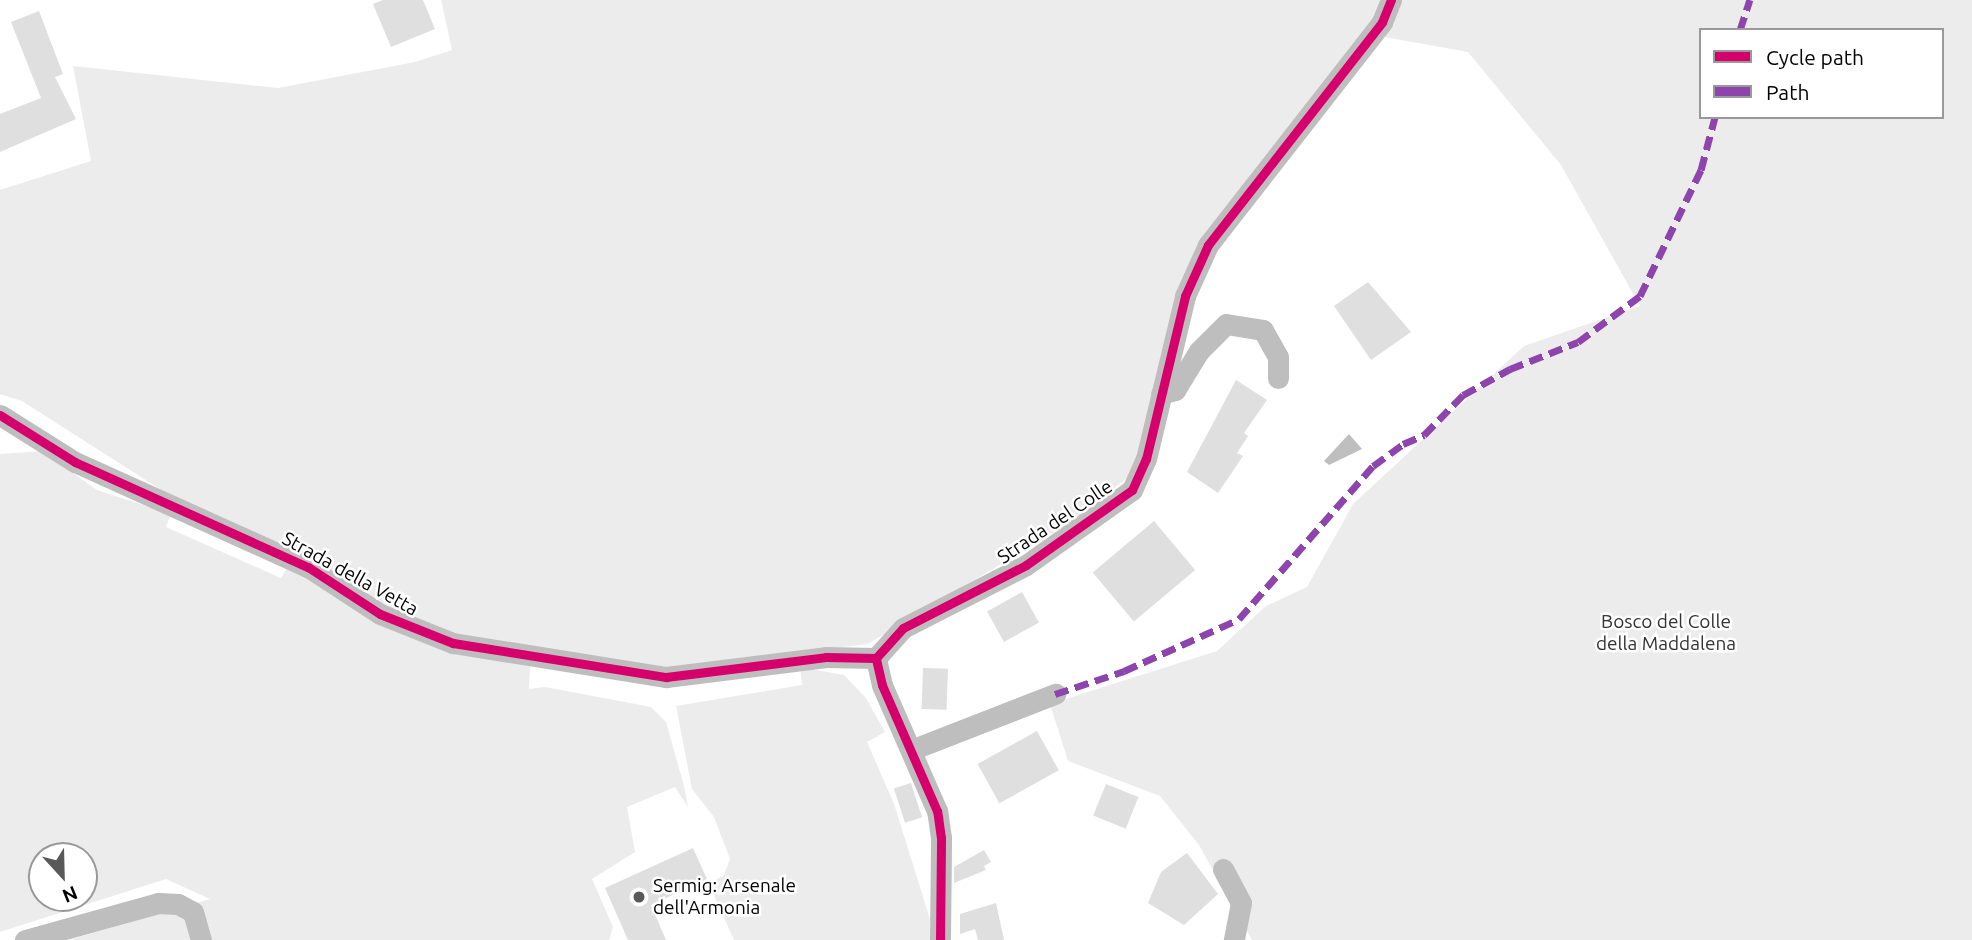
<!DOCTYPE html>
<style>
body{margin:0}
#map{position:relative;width:1972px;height:940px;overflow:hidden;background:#fff;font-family:Ubuntu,sans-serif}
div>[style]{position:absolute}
.green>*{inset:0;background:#ececec}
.water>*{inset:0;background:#bfbfbf}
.building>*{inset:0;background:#dfdfdf;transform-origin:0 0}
.minor>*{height:21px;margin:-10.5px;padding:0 10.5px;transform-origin:10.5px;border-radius:10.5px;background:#bebebe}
.quiet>*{height:7px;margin-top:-3.5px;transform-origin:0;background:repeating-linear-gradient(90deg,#8e44ad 0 14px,transparent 0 21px)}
.cycleway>*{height:9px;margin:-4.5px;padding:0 4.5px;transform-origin:4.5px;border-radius:4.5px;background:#d6006c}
.dots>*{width:19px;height:19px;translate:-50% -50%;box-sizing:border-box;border:4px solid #fff;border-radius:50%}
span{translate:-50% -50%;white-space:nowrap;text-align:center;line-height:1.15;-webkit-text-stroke:5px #fff;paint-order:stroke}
.street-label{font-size:19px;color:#000}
.park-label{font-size:19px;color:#333}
.poi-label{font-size:19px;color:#000}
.left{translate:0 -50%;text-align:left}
.legend{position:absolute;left:1699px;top:28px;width:245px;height:91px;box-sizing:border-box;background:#fff;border:2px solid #999;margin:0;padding:9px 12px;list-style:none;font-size:21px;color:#000}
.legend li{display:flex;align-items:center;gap:14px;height:35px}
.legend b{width:35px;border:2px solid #999}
.north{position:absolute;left:28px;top:842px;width:70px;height:70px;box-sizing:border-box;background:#fff;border:2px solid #999;border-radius:50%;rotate:158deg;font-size:19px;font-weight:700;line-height:28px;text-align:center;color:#000}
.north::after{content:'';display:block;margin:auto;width:24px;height:32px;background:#595959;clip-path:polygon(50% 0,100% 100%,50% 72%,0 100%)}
</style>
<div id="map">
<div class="green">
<i style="clip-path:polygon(evenodd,441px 0,1972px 0,1972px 940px,1252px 940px,1199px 845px,1160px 796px,1068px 761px,1050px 704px,1217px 651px,1266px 606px,1307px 587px,1353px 504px,1524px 346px,1640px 306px,1561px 165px,1468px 52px,1368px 34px,1182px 278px,1133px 473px,1079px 517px,868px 644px,664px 668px,531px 650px,529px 689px,545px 687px,651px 707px,666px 722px,684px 786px,688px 807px,675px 787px,627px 807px,635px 852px,592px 879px,613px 927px,609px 940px,69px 940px,210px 899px,166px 879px,0 932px,0 454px,42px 451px,97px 490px,171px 514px,166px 527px,281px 578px,298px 551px,177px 500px,22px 401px,0 394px,0 190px,91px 161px,73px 66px,278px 88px,415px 62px,452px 50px,441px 0,1701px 30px,1942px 30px,1942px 117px,1701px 117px,1701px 30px,441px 0,42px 856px,84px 856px,84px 898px,42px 898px,42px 856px)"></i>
<i style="clip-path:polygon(800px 667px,844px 675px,866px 698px,885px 732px,867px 742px,894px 804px,930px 919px,930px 940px,734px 940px,709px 884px,724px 875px,730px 859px,714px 817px,692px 789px,676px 706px,802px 685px)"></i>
</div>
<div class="water">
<i style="clip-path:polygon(1349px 434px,1362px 449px,1329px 465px,1324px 461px)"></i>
</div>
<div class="building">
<i style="clip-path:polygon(383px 0,423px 0,435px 29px,391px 47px,373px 4px)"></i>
<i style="clip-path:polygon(39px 11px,63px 74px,55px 77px,76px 119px,0 152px,0 114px,41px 98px,11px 22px)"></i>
<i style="clip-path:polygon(1368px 282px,1411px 332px,1371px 360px,1334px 306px)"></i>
<i style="clip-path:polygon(1236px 380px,1267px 400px,1244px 433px,1248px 436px,1237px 453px,1243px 456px,1218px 493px,1187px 472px)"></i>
<i style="left:1154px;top:521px;width:64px;height:80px;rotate:50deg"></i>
<i style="left:1022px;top:592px;width:35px;height:40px;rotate:61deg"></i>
<i style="left:923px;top:668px;width:25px;height:41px;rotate:2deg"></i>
<i style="left:1037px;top:731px;width:45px;height:68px;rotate:61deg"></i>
<i style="left:911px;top:783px;width:36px;height:18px;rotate:72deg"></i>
<i style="left:1106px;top:784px;width:35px;height:34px;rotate:22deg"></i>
<i style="clip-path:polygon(693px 848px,707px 879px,651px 905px,666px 940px,628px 940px,605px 888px)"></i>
<i style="clip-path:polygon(984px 850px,991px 862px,984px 866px,986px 870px,954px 883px,954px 867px)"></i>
<i style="clip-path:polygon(1187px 853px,1218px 894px,1184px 925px,1148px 903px,1161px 872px)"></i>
<i style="clip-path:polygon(996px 903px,1004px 940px,978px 940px,975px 929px,960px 934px,960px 914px)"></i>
</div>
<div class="minor">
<i style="left:1161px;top:394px;width:15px;rotate:-16deg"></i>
<i style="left:1175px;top:390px;width:46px;rotate:-58.4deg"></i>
<i style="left:1199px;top:351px;width:38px;rotate:-45deg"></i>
<i style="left:1226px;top:324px;width:37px;rotate:9deg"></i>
<i style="left:1263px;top:330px;width:31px;rotate:61deg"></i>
<i style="left:1278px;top:357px;width:21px;rotate:90deg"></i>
<i style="left:0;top:415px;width:89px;rotate:32.1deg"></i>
<i style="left:75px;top:462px;width:256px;rotate:24.3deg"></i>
<i style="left:308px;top:567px;width:86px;rotate:33.1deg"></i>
<i style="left:380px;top:614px;width:79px;rotate:21.7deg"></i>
<i style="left:453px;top:643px;width:216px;rotate:9.1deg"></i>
<i style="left:666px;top:677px;width:161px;rotate:-7.1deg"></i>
<i style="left:826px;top:657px;width:50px;rotate:1.1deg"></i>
<i style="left:911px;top:750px;width:155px;rotate:-21.3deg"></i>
<i style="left:1223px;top:869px;width:38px;rotate:62deg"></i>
<i style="left:1241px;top:903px;width:38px;rotate:101deg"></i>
<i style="left:25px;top:940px;width:138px;rotate:-15.5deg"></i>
<i style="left:158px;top:903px;width:20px;rotate:3deg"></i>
<i style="left:178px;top:904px;width:17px;rotate:28deg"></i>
<i style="left:193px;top:912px;width:29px;rotate:74deg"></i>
<i style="left:940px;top:940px;width:102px;rotate:-89.4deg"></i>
<i style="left:941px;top:838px;width:27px;rotate:-98deg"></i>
<i style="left:937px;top:811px;width:137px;rotate:-113.6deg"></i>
<i style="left:882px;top:685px;width:28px;rotate:-103deg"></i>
<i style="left:876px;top:658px;width:40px;rotate:-48deg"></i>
<i style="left:903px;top:628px;width:138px;rotate:-27.1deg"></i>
<i style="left:1026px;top:565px;width:130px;rotate:-35.3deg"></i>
<i style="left:1132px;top:490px;width:34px;rotate:-66deg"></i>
<i style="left:1146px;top:459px;width:168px;rotate:-76.5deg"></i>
<i style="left:1185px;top:296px;width:56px;rotate:-65.7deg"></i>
<i style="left:1208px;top:245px;width:283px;rotate:-52deg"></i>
<i style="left:1382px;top:22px;width:24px;rotate:-68deg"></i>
</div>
<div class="quiet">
<i style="left:1740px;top:30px;width:32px;rotate:-72deg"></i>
<i style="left:1055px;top:694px;width:73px;rotate:-18.4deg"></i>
<i style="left:1124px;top:671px;width:126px;rotate:-24.3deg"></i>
<i style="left:1239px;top:619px;width:203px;rotate:-48.8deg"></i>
<i style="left:1373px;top:466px;width:37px;rotate:-36deg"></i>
<i style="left:1403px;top:444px;width:23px;rotate:-23deg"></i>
<i style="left:1424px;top:435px;width:56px;rotate:-45.7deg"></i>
<i style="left:1463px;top:395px;width:54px;rotate:-29deg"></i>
<i style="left:1510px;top:369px;width:73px;rotate:-21.7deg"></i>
<i style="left:1578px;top:342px;width:77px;rotate:-36.6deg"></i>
<i style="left:1640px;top:296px;width:140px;rotate:-64.2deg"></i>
<i style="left:1701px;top:170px;width:55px;rotate:-75.2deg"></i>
</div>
<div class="cycleway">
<i style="left:0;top:415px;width:89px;rotate:32.1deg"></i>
<i style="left:75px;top:462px;width:256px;rotate:24.3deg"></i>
<i style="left:308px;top:567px;width:86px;rotate:33.1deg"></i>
<i style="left:380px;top:614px;width:79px;rotate:21.7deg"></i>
<i style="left:453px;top:643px;width:216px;rotate:9.1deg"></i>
<i style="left:666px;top:677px;width:161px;rotate:-7.1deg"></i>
<i style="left:826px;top:657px;width:50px;rotate:1.1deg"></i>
<i style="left:940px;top:940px;width:102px;rotate:-89.4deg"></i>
<i style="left:941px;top:838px;width:27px;rotate:-98deg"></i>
<i style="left:937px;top:811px;width:137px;rotate:-113.6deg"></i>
<i style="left:882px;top:685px;width:28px;rotate:-103deg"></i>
<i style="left:876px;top:658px;width:40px;rotate:-48deg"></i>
<i style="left:903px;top:628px;width:138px;rotate:-27.1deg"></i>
<i style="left:1026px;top:565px;width:130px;rotate:-35.3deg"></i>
<i style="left:1132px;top:490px;width:34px;rotate:-66deg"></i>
<i style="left:1146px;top:459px;width:168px;rotate:-76.5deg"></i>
<i style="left:1185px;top:296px;width:56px;rotate:-65.7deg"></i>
<i style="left:1208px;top:245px;width:283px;rotate:-52deg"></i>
<i style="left:1382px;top:22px;width:24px;rotate:-68deg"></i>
</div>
<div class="dots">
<i style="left:639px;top:897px;background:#595959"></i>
</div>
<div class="street-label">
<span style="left:1055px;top:522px;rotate:-34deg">Strada del Colle</span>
<span style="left:350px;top:574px;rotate:29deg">Strada della Vetta</span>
</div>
<div class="park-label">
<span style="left:1666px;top:633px">Bosco del Colle<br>della Maddalena</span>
</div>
<div class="poi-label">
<span class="left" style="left:653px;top:897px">Sermig: Arsenale<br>dell'Armonia</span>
</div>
<ul class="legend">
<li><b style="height:9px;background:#d6006c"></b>Cycle path</li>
<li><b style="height:9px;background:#8e44ad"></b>Path</li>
</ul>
<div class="north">N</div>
</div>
